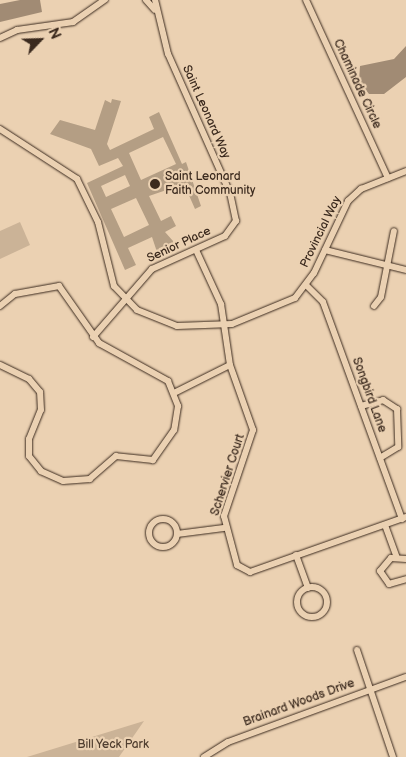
<!DOCTYPE html>
<style>
body{margin:0}
#map{position:relative;width:406px;height:757px;overflow:hidden;background:#ebd1b2;font-family:"Balsamiq Sans",sans-serif}
div>[style]{position:absolute}
.green>*{inset:0;background:#cbb397}
.water>*{inset:0;background:#a18b74}
.building>*{inset:0;background:#b49e84}
.roads{filter:drop-shadow(0 0 1px #3b2a1e) drop-shadow(0 0 1px #3b2a1e)}
.minor>*{height:6px;margin:-3px;padding:0 3px;transform-origin:3px;border-radius:3px;background:#ebd1b2}
.minor>.ring{margin:-3px;padding:0;box-sizing:content-box;background:none;border:6px solid #ebd1b2;border-radius:50%}
.dots>*{width:14px;height:14px;translate:-50% -50%;box-sizing:border-box;border:2px solid #ebd1b2;border-radius:50%}
span{translate:-50% -50%;white-space:nowrap;text-align:center;line-height:1.15;-webkit-text-stroke:4.5px #ebd1b2;paint-order:stroke}
.street-label{font-size:12px;color:#3b2a1e}
.poi-label{font-size:12px;color:#3b2a1e}
.left{translate:0 -50%;text-align:left}
.park-label{font-size:12px;color:#513f30}
.north{position:absolute;left:15px;top:15px;width:50px;height:50px;-webkit-text-stroke:4px #ebd1b2;paint-order:stroke;rotate:66deg;font-size:14px;font-weight:700;line-height:20px;text-align:center;color:#3b2a1e}
.north::after{content:'';display:block;margin:auto;width:18px;height:22px;background:#3b2a1e;clip-path:polygon(50% 0,100% 100%,50% 72%,0 100%)}
</style>
<div id="map">
<div class="green">
<i style="clip-path:polygon(20px 222px,30px 245px,0 259px,0 231px)"></i>
<i style="clip-path:polygon(144px 721px,119px 757px,27px 757px)"></i>
</div>
<div class="water">
<i style="clip-path:polygon(20px 0,40px 0,42px 12px,0 22px,0 4px)"></i>
<i style="clip-path:polygon(406px 46px,406px 77px,384px 94px,369px 94px,359px 81px,360px 66px,394px 59px)"></i>
</div>
<div class="building">
<i style="clip-path:polygon(evenodd,112px 99px,121px 101px,107px 144px,110px 150px,154px 129px,149px 117px,159px 112px,182px 164px,186px 162px,201px 206px,195px 209px,184px 184px,149px 196px,161px 221px,171px 216px,176px 226px,165px 232px,173px 241px,172px 250px,157px 252px,152px 237px,128px 248px,136px 265px,125px 270px,87px 183px,123px 166px,118px 158px,99px 166px,91px 149px,50px 134px,60px 120px,95px 130px,105px 100px,111px 103px,112px 99px,163px 137px,176px 164px,141px 180px,129px 153px,163px 137px,112px 99px,125px 175px,130px 186px,106px 197px,101px 186px,125px 175px,112px 99px,136px 198px,149px 225px,124px 237px,111px 209px,136px 198px)"></i>
</div>
<div class="roads">
<div class="minor">
<i style="left:146px;top:0;width:13px;rotate:48deg"></i>
<i style="left:306px;top:0;width:196px;rotate:65.3deg"></i>
<i style="left:0;top:38px;width:19px;rotate:-25deg"></i>
<i style="left:17px;top:30px;width:57px;rotate:-8.1deg"></i>
<i style="left:73px;top:22px;width:39px;rotate:-35deg"></i>
<i style="left:0;top:129px;width:92px;rotate:33deg"></i>
<i style="left:77px;top:179px;width:48px;rotate:64deg"></i>
<i style="left:98px;top:222px;width:66px;rotate:76deg"></i>
<i style="left:114px;top:286px;width:33px;rotate:46deg"></i>
<i style="left:137px;top:310px;width:43px;rotate:21.8deg"></i>
<i style="left:177px;top:326px;width:55px;rotate:-2.1deg"></i>
<i style="left:232px;top:324px;width:68px;rotate:-22.4deg"></i>
<i style="left:295px;top:298px;width:31px;rotate:-53deg"></i>
<i style="left:314px;top:273px;width:80px;rotate:-64.7deg"></i>
<i style="left:348px;top:201px;width:18px;rotate:-43deg"></i>
<i style="left:361px;top:189px;width:48px;rotate:-21.8deg"></i>
<i style="left:196px;top:250px;width:60px;rotate:65.2deg"></i>
<i style="left:221px;top:304px;width:62px;rotate:81.6deg"></i>
<i style="left:230px;top:365px;width:69px;rotate:70.5deg"></i>
<i style="left:253px;top:430px;width:91px;rotate:108.6deg"></i>
<i style="left:224px;top:516px;width:51px;rotate:75.1deg"></i>
<i style="left:237px;top:565px;width:15px;rotate:28deg"></i>
<i style="left:250px;top:572px;width:165px;rotate:-19.4deg"></i>
<i style="left:325px;top:250px;width:83px;rotate:13.9deg"></i>
<i style="left:306px;top:285px;width:24px;rotate:45deg"></i>
<i style="left:323px;top:302px;width:231px;rotate:70deg"></i>
<i style="left:0;top:306px;width:19px;rotate:-39deg"></i>
<i style="left:15px;top:294px;width:45px;rotate:-10.3deg"></i>
<i style="left:59px;top:286px;width:70px;rotate:54.9deg"></i>
<i style="left:99px;top:343px;width:79px;rotate:28.8deg"></i>
<i style="left:168px;top:381px;width:27px;rotate:68deg"></i>
<i style="left:178px;top:406px;width:24px;rotate:99deg"></i>
<i style="left:174px;top:430px;width:37px;rotate:125deg"></i>
<i style="left:153px;top:460px;width:37px;rotate:-174deg"></i>
<i style="left:116px;top:456px;width:35px;rotate:139deg"></i>
<i style="left:90px;top:479px;width:27px;rotate:176deg"></i>
<i style="left:63px;top:481px;width:24px;rotate:-156deg"></i>
<i style="left:41px;top:471px;width:19px;rotate:-129deg"></i>
<i style="left:29px;top:456px;width:17px;rotate:-90deg"></i>
<i style="left:29px;top:439px;width:31px;rotate:-68deg"></i>
<i style="left:41px;top:410px;width:18px;rotate:-93deg"></i>
<i style="left:40px;top:392px;width:17px;rotate:-130deg"></i>
<i style="left:29px;top:379px;width:32px;rotate:-154deg"></i>
<i style="left:374px;top:306px;width:11px;rotate:-52deg"></i>
<i style="left:381px;top:297px;width:67px;rotate:-78.9deg"></i>
<i style="left:93px;top:337px;width:90px;rotate:-49.1deg"></i>
<i style="left:152px;top:269px;width:80px;rotate:-24.3deg"></i>
<i style="left:225px;top:236px;width:19px;rotate:-54deg"></i>
<i style="left:236px;top:221px;width:29px;rotate:-102deg"></i>
<i style="left:230px;top:193px;width:152px;rotate:-114deg"></i>
<i style="left:168px;top:54px;width:56px;rotate:-103.5deg"></i>
<i style="left:176px;top:392px;width:60px;rotate:-26.6deg"></i>
<i style="left:361px;top:406px;width:23px;rotate:-15deg"></i>
<i style="left:383px;top:400px;width:17px;rotate:33deg"></i>
<i style="left:397px;top:409px;width:38px;rotate:88deg"></i>
<i style="left:398px;top:447px;width:21px;rotate:149deg"></i>
<i class="ring" style="left:149px;top:519px;width:22px;height:22px"></i>
<i style="left:385px;top:525px;width:33px;rotate:70deg"></i>
<i style="left:177px;top:534px;width:47px;rotate:-7.3deg"></i>
<i style="left:296px;top:555px;width:35px;rotate:70deg"></i>
<i style="left:406px;top:559px;width:15px;rotate:-176deg"></i>
<i style="left:391px;top:558px;width:17px;rotate:130deg"></i>
<i style="left:380px;top:571px;width:16px;rotate:55deg"></i>
<i style="left:389px;top:584px;width:18px;rotate:-16deg"></i>
<i class="ring" style="left:297px;top:587px;width:24px;height:24px"></i>
<i style="left:357px;top:650px;width:113px;rotate:71.4deg"></i>
<i style="left:204px;top:757px;width:28px;rotate:-32deg"></i>
<i style="left:228px;top:742px;width:189px;rotate:-20.1deg"></i>
</div>
</div>
<div class="dots">
<i style="left:155px;top:184px;background:#3b2a1e"></i>
</div>
<div class="street-label">
<span style="left:357px;top:84px;rotate:65deg">Chaminade Circle</span>
<span style="left:206px;top:112px;rotate:66deg">Saint Leonard Way</span>
<span style="left:321px;top:232px;rotate:-64deg">Provincial Way</span>
<span style="left:179px;top:245px;rotate:-25deg">Senior Place</span>
<span style="left:369px;top:395px;rotate:70deg">Songbird Lane</span>
<span style="left:228px;top:475px;rotate:-72deg">Schervier Court</span>
<span style="left:299px;top:703px;rotate:-20deg">Brainard Woods Drive</span>
</div>
<div class="poi-label">
<span class="left" style="left:165px;top:184px">Saint Leonard<br>Faith Community</span>
</div>
<div class="park-label">
<span style="left:113px;top:745px">Bill Yeck Park</span>
</div>
<div class="north">N</div>
</div>
